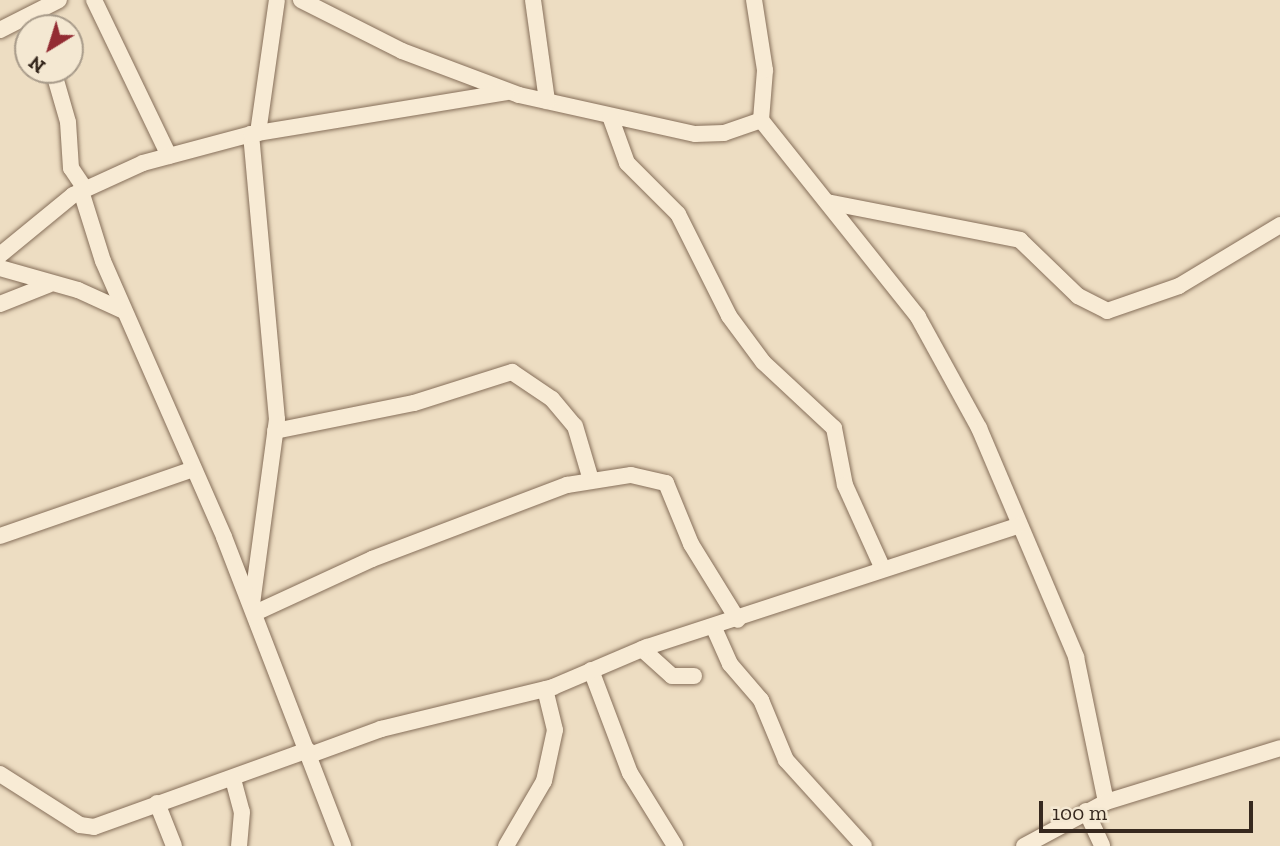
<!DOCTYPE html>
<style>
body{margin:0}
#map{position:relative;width:1280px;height:846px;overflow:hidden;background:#edddc2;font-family:"Zilla Slab",serif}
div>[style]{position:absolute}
.roads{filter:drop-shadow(0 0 2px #866f5a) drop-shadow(0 0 2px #866f5a)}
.minor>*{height:16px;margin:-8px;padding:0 8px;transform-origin:8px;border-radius:8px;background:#f8ebd5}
span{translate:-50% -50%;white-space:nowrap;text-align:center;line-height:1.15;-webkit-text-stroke:5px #f4e8d2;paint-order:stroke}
.north{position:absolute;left:14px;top:14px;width:70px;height:70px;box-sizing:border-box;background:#f4e8d2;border:2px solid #a89b8a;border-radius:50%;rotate:218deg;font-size:19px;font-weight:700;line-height:28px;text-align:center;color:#36281e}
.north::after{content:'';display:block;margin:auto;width:24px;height:32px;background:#932c33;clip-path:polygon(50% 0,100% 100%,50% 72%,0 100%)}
.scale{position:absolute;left:1039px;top:801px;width:214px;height:32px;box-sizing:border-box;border:4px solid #36281e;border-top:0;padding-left:9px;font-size:21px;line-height:24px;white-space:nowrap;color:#36281e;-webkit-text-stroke:5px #f4e8d2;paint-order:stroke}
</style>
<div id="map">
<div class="roads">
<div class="minor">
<i style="left:94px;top:0;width:173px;rotate:64.3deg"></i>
<i style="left:301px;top:0;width:113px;rotate:26.8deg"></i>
<i style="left:402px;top:51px;width:125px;rotate:20.6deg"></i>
<i style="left:519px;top:95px;width:180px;rotate:12.5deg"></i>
<i style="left:695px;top:134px;width:29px;rotate:-2deg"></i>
<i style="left:724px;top:133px;width:39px;rotate:-19deg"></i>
<i style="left:761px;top:120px;width:50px;rotate:-85.4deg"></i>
<i style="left:765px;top:70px;width:71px;rotate:-98.9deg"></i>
<i style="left:533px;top:0;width:102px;rotate:82.1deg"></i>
<i style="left:0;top:30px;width:66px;rotate:-27deg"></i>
<i style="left:53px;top:70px;width:54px;rotate:73.9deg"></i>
<i style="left:68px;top:122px;width:46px;rotate:86.3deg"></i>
<i style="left:71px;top:168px;width:25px;rotate:56deg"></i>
<i style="left:610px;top:116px;width:50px;rotate:70.1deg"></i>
<i style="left:627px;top:163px;width:72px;rotate:45deg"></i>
<i style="left:678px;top:214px;width:114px;rotate:63.4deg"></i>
<i style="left:729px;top:316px;width:57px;rotate:53.5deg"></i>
<i style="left:763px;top:362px;width:97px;rotate:42.9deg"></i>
<i style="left:834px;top:428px;width:58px;rotate:79.1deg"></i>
<i style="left:845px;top:485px;width:90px;rotate:65.7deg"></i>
<i style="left:761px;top:120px;width:252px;rotate:51.4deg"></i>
<i style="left:918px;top:317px;width:127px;rotate:61.2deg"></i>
<i style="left:979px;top:428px;width:249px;rotate:67deg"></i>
<i style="left:1076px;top:657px;width:148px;rotate:78.3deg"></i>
<i style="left:258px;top:133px;width:134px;rotate:-81.9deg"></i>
<i style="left:251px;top:134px;width:286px;rotate:84.8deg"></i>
<i style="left:277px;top:419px;width:188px;rotate:97.7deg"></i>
<i style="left:81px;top:191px;width:73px;rotate:72.6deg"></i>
<i style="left:103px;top:261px;width:301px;rotate:66.3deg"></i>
<i style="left:224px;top:537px;width:331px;rotate:68.9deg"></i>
<i style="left:827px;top:202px;width:197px;rotate:11.1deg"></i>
<i style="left:1020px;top:240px;width:81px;rotate:44deg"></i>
<i style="left:1078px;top:296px;width:33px;rotate:27deg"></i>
<i style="left:1107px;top:311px;width:76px;rotate:-19.1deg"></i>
<i style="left:1179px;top:286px;width:118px;rotate:-31.1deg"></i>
<i style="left:0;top:255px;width:94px;rotate:-39.4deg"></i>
<i style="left:73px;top:195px;width:77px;rotate:-24.6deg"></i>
<i style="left:143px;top:163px;width:112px;rotate:-15deg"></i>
<i style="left:251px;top:134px;width:259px;rotate:-9.3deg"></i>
<i style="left:0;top:268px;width:81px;rotate:15.8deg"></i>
<i style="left:78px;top:290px;width:51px;rotate:24.5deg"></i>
<i style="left:0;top:304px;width:52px;rotate:-21.6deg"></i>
<i style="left:275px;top:431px;width:142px;rotate:-11.4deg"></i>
<i style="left:414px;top:403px;width:103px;rotate:-17.6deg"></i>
<i style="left:512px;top:372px;width:48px;rotate:34deg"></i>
<i style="left:552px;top:399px;width:35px;rotate:50deg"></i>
<i style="left:575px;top:426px;width:56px;rotate:73.5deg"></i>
<i style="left:0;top:536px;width:204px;rotate:-19.1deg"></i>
<i style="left:255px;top:613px;width:129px;rotate:-24.8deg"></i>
<i style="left:372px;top:559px;width:209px;rotate:-20.8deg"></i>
<i style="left:567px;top:485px;width:65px;rotate:-8.9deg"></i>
<i style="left:631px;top:475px;width:36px;rotate:13deg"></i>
<i style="left:666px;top:483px;width:66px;rotate:67.7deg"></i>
<i style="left:691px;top:544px;width:89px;rotate:58.3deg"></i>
<i style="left:714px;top:628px;width:39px;rotate:66deg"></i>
<i style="left:730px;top:664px;width:48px;rotate:49.3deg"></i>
<i style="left:761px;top:700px;width:65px;rotate:67.4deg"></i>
<i style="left:786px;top:760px;width:116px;rotate:47.8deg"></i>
<i style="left:642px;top:649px;width:40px;rotate:42deg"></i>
<i style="left:672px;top:676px;width:22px"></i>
<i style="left:591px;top:670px;width:110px;rotate:69.3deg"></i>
<i style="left:630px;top:773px;width:86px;rotate:58.3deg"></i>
<i style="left:310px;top:755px;width:76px;rotate:-20.1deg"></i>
<i style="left:381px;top:729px;width:177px;rotate:-13.7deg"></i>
<i style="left:553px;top:687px;width:102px;rotate:-23.1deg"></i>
<i style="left:647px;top:647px;width:390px;rotate:-18.1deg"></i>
<i style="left:0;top:774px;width:95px;rotate:32.5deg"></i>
<i style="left:80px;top:825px;width:14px;rotate:8deg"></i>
<i style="left:94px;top:827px;width:227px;rotate:-19.8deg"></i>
<i style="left:233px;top:779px;width:34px;rotate:75deg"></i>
<i style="left:242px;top:812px;width:34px;rotate:95deg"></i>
<i style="left:157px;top:803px;width:46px;rotate:68.4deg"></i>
<i style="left:1086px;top:811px;width:38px;rotate:65deg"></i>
<i style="left:506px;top:846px;width:75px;rotate:-59.7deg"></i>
<i style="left:544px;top:781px;width:52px;rotate:-77.8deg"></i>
<i style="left:555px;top:730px;width:42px;rotate:-103.7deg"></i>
<i style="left:1024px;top:846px;width:93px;rotate:-28.2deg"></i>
<i style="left:1106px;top:802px;width:182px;rotate:-17.2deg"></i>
</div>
</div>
<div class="north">N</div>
<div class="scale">100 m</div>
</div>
